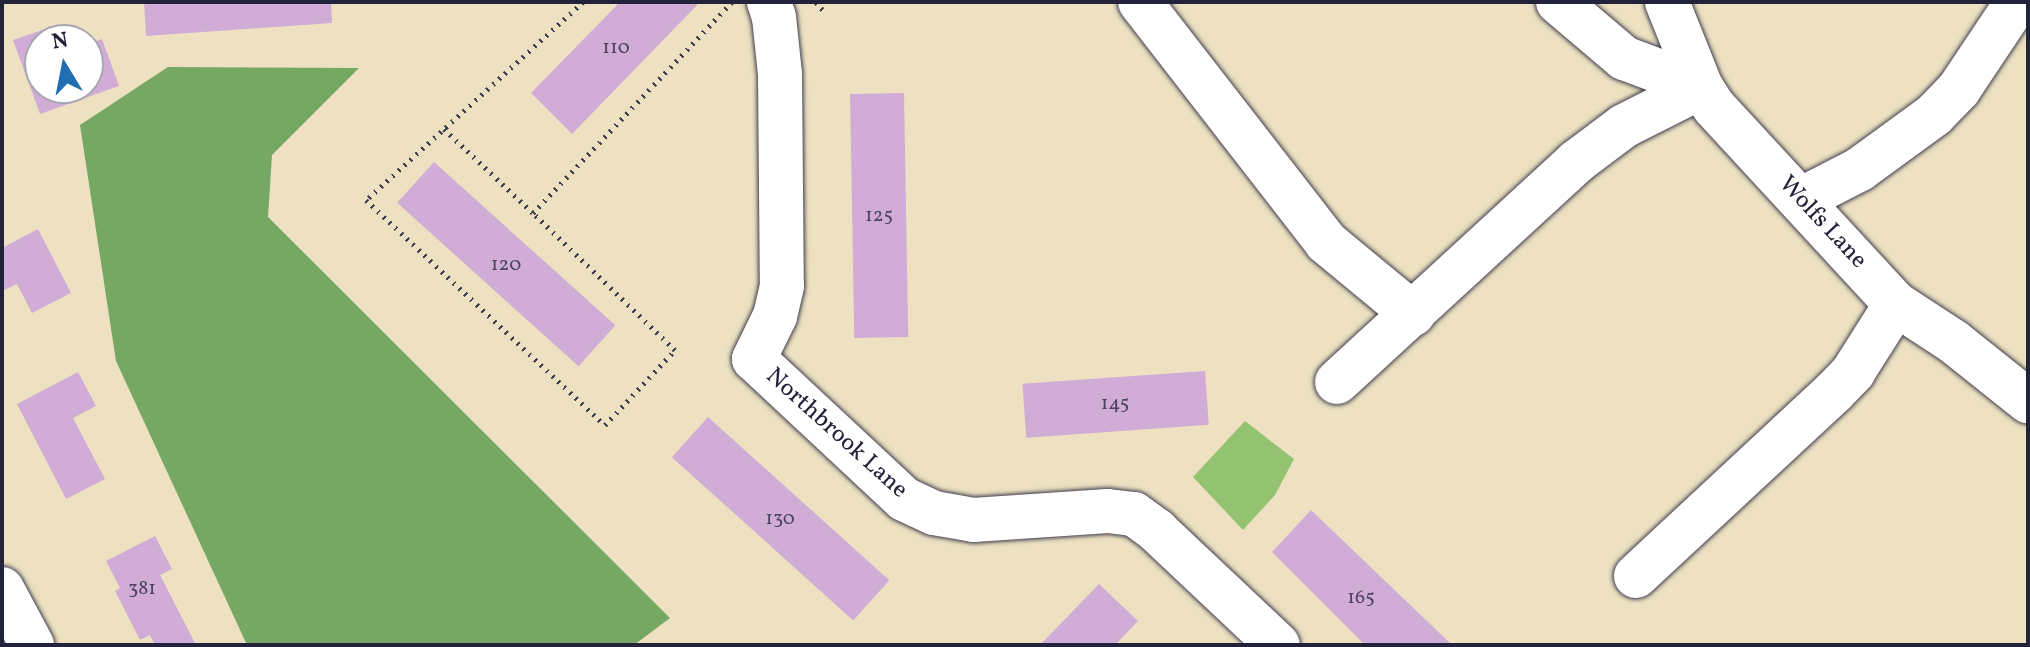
<!DOCTYPE html>
<style>
body{margin:0}
#map{position:relative;width:2030px;height:647px;overflow:hidden;background:#ede1c1;font-family:Vollkorn,serif}
div>[style]{position:absolute}
.green>*{inset:0;background:#93c271}
.forest>*{inset:0;background:#76a863}
.building>*{inset:0;background:#d1acd6;transform-origin:0 0}
.path>*{height:5px;margin-top:-2.5px;transform-origin:0;background:repeating-linear-gradient(90deg,#403f4f 0 2px,transparent 0 8px)}
.roads{filter:drop-shadow(0 0 2px #403f4f) drop-shadow(0 0 2px #403f4f)}
.minor>*{height:44px;margin:-22px;padding:0 22px;transform-origin:22px;border-radius:22px;background:#fff}
span{translate:-50% -50%;white-space:nowrap;text-align:center;line-height:1.15;-webkit-text-stroke:6px #fff;paint-order:stroke}
.number-label{font-size:20px;color:#4e4462}
.number-label span{-webkit-text-stroke-width:0}
.street-label{font-size:24px;color:#22223b}
.frame{position:absolute;inset:0;border:4px solid #22223b;pointer-events:none}
.north{position:absolute;left:24px;top:24px;width:80px;height:80px;box-sizing:border-box;background:#fff;border:2px solid #a7a7b1;border-radius:50%;rotate:350deg;font-size:22px;font-weight:700;line-height:32px;text-align:center;color:#22223b}
.north::after{content:'';display:block;margin:auto;width:28px;height:36px;background:#1f6fb2;clip-path:polygon(50% 0,100% 100%,50% 72%,0 100%)}
</style>
<div id="map">
<div class="green">
<i style="clip-path:polygon(1245px 421px,1294px 459px,1275px 495px,1243px 530px,1193px 477px)"></i>
</div>
<div class="forest">
<i style="clip-path:polygon(168px 67px,359px 68px,272px 155px,268px 217px,670px 618px,634px 645px,247px 645px,116px 361px,80px 125px)"></i>
</div>
<div class="building">
<i style="clip-path:polygon(144px 2px,331px 2px,332px 23px,146px 36px)"></i>
<i style="clip-path:polygon(620px 2px,700px 2px,572px 134px,531px 93px)"></i>
<i style="clip-path:polygon(51px 27px,56px 40px,40px 40px,40px 88px,88px 88px,88px 44px,102px 39px,119px 86px,40px 114px,13px 40px)"></i>
<i style="left:904px;top:93px;width:244px;height:54px;rotate:89deg"></i>
<i style="left:434px;top:162px;width:244px;height:55px;rotate:42deg"></i>
<i style="clip-path:polygon(38px 229px,71px 293px,32px 313px,17px 284px,2px 291px,2px 248px)"></i>
<i style="left:1205px;top:371px;width:54px;height:183px;rotate:86deg"></i>
<i style="clip-path:polygon(78px 372px,96px 406px,73px 418px,105px 479px,66px 499px,17px 404px)"></i>
<i style="left:708px;top:417px;width:244px;height:54px;rotate:42deg"></i>
<i style="clip-path:polygon(1311px 510px,1452px 645px,1365px 645px,1272px 552px)"></i>
<i style="clip-path:polygon(155px 536px,172px 569px,160px 575px,196px 645px,155px 645px,150px 635px,140px 640px,115px 591px,120px 588px,106px 561px)"></i>
<i style="clip-path:polygon(1099px 584px,1138px 621px,1115px 645px,1040px 645px)"></i>
</div>
<div class="path">
<i style="left:583px;top:2px;width:294px;rotate:137.6deg"></i>
<i style="left:366px;top:200px;width:328px;rotate:43.3deg"></i>
<i style="left:605px;top:425px;width:103px;rotate:-47deg"></i>
<i style="left:675px;top:350px;width:197px;rotate:-136deg"></i>
<i style="left:533px;top:213px;width:290px;rotate:-46.7deg"></i>
<i style="left:816px;top:2px;width:11px;rotate:49deg"></i>
<i style="left:444px;top:129px;width:122px;rotate:43.3deg"></i>
</div>
<div class="roads">
<div class="minor">
<i style="left:769px;top:2px;width:16px;rotate:72deg"></i>
<i style="left:774px;top:17px;width:57px;rotate:84deg"></i>
<i style="left:780px;top:74px;width:212px;rotate:89.5deg"></i>
<i style="left:782px;top:286px;width:31px;rotate:103deg"></i>
<i style="left:775px;top:316px;width:48px;rotate:116deg"></i>
<i style="left:754px;top:359px;width:205px;rotate:43deg"></i>
<i style="left:904px;top:499px;width:33px;rotate:25deg"></i>
<i style="left:934px;top:513px;width:40px;rotate:10deg"></i>
<i style="left:973px;top:520px;width:135px;rotate:-3.8deg"></i>
<i style="left:1108px;top:511px;width:26px;rotate:7deg"></i>
<i style="left:1134px;top:514px;width:29px;rotate:36deg"></i>
<i style="left:1157px;top:531px;width:166px;rotate:43.3deg"></i>
<i style="left:1140px;top:2px;width:304px;rotate:52.2deg"></i>
<i style="left:1326px;top:242px;width:113px;rotate:39.6deg"></i>
<i style="left:1558px;top:2px;width:87px;rotate:40.3deg"></i>
<i style="left:1624px;top:58px;width:82px;rotate:20.6deg"></i>
<i style="left:1667px;top:2px;width:92px;rotate:68.2deg"></i>
<i style="left:1701px;top:87px;width:24px;rotate:57deg"></i>
<i style="left:1714px;top:107px;width:268px;rotate:47.3deg"></i>
<i style="left:1896px;top:304px;width:69px;rotate:33.2deg"></i>
<i style="left:1954px;top:342px;width:95px;rotate:38.6deg"></i>
<i style="left:1802px;top:199px;width:65px;rotate:-27.3deg"></i>
<i style="left:1860px;top:169px;width:92px;rotate:-36.1deg"></i>
<i style="left:1934px;top:115px;width:36px;rotate:-46deg"></i>
<i style="left:1959px;top:89px;width:105px;rotate:-56.3deg"></i>
<i style="left:1337px;top:382px;width:325px;rotate:-42.6deg"></i>
<i style="left:1576px;top:162px;width:60px;rotate:-36.9deg"></i>
<i style="left:1624px;top:126px;width:86px;rotate:-26.9deg"></i>
<i style="left:1636px;top:576px;width:270px;rotate:-42.9deg"></i>
<i style="left:1834px;top:392px;width:28px;rotate:-46deg"></i>
<i style="left:1853px;top:372px;width:80px;rotate:-57.7deg"></i>
<i style="left:2px;top:589px;width:64px;rotate:61.8deg"></i>
</div>
</div>
<div class="number-label">
<span style="left:616px;top:48px">110</span>
<span style="left:879px;top:216px">125</span>
<span style="left:506px;top:265px">120</span>
<span style="left:1115px;top:404px">145</span>
<span style="left:780px;top:519px">130</span>
<span style="left:142px;top:589px">381</span>
<span style="left:1361px;top:598px">165</span>
</div>
<div class="street-label">
<span style="left:1822px;top:223px;rotate:47deg">Wolfs Lane</span>
<span style="left:836px;top:434px;rotate:42deg">Northbrook Lane</span>
</div>
<div class="frame"></div>
<div class="north">N</div>
</div>
